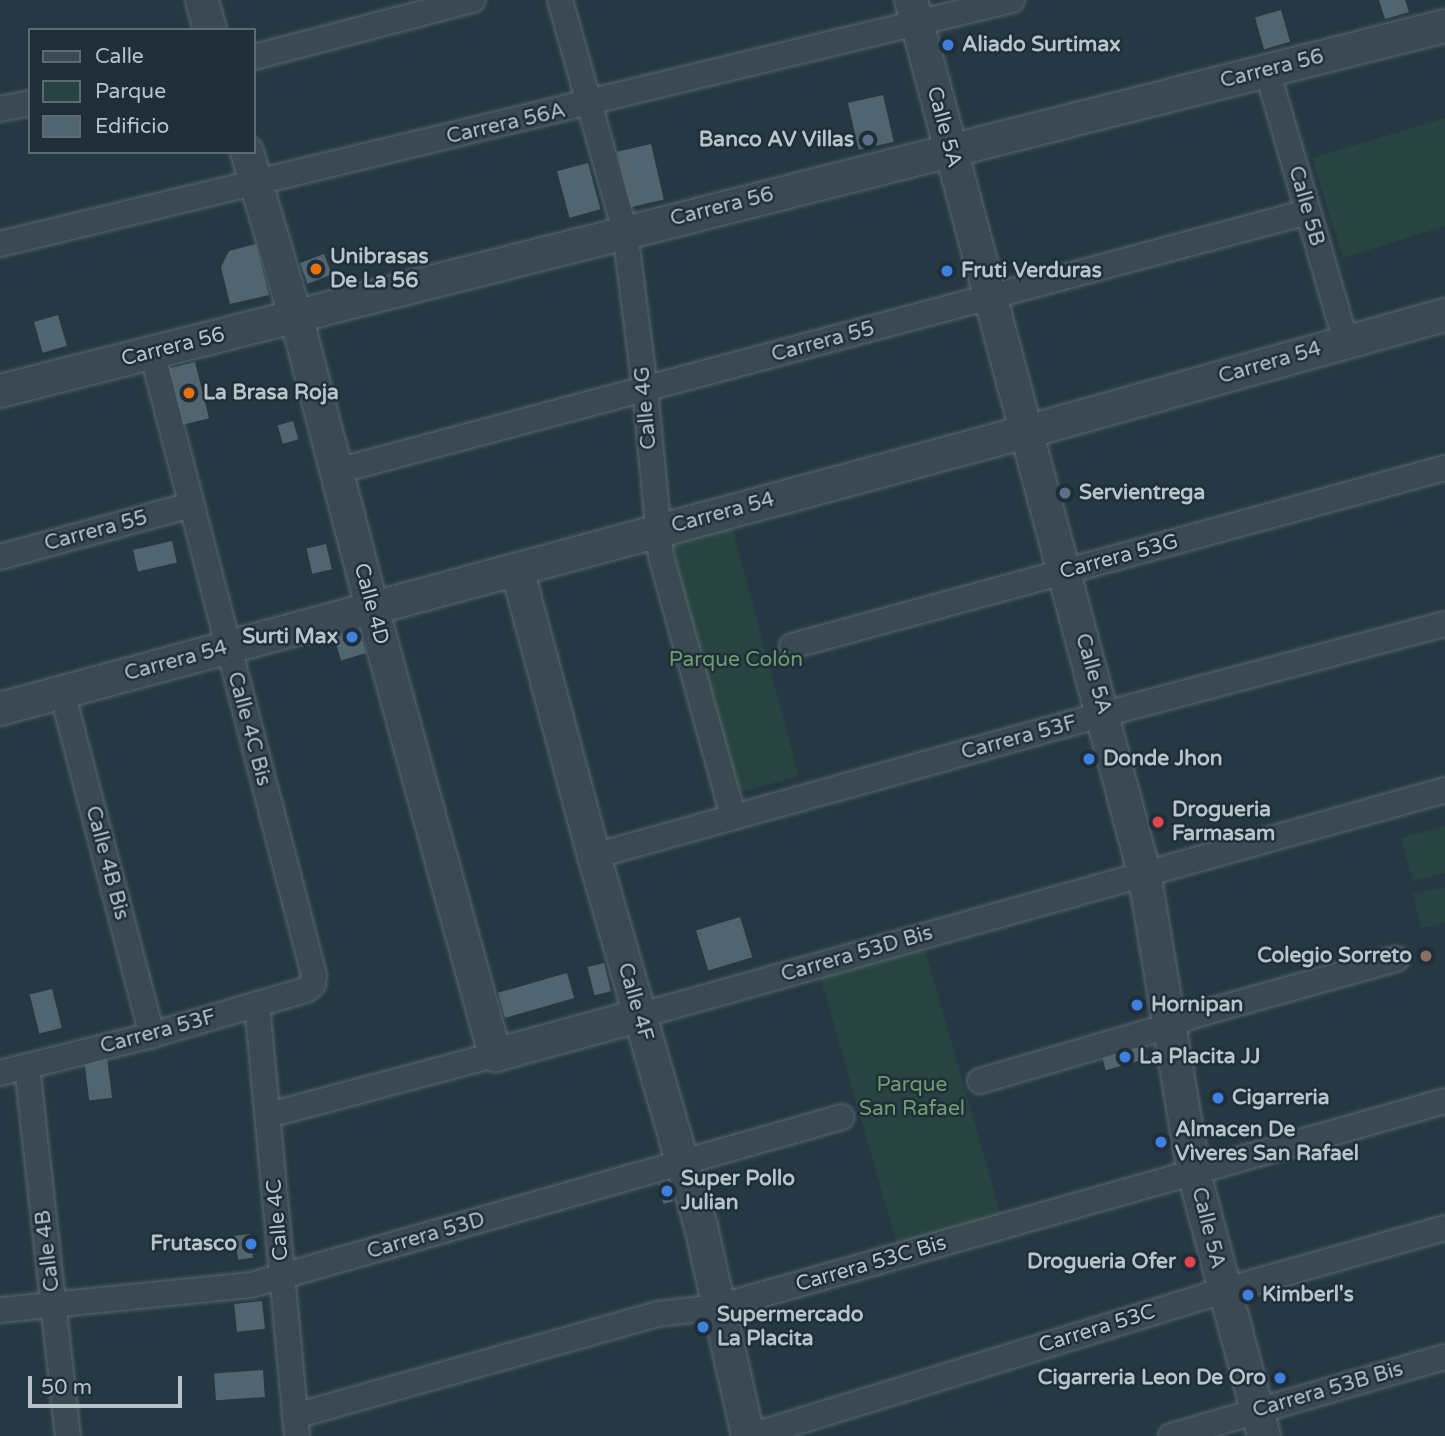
<!DOCTYPE html>
<meta charset="utf-8">
<style>
body{margin:0}
#map{position:relative;width:1445px;height:1436px;overflow:hidden;background:#263843;font-family:"Varela Round",sans-serif}
div>[style]{position:absolute}
.green>*{inset:0;background:#284441;transform-origin:0 0}
.building>*{inset:0;background:#516570;transform-origin:0 0}
.roads{filter:drop-shadow(0 0 2px #586770) drop-shadow(0 0 2px #586770)}
.minor>*{height:24px;margin:-12px;padding:0 12px;transform-origin:12px;border-radius:12px;background:#3a4952}
.tertiary>*{height:32px;margin:-16px;padding:0 16px;transform-origin:16px;border-radius:16px;background:#3a4952}
.dots>*{width:19px;height:19px;translate:-50% -50%;box-sizing:border-box;border:4px solid #1f2e38;border-radius:50%}
span{translate:-50% -50%;white-space:nowrap;text-align:center;line-height:1.15;-webkit-text-stroke:5px #1f2e38;paint-order:stroke}
.poi-label{font-size:21px;color:#b7c4cc;font-weight:700}
.left{translate:0 -50%;text-align:left}
.right{translate:-100% -50%;text-align:right}
.street-label{font-size:21px;color:#b7c4cc}
.park-label{font-size:21px;color:#6e9e6f}
.legend{position:absolute;left:28px;top:28px;width:228px;height:126px;box-sizing:border-box;background:#1f2e38;border:2px solid #5c6a73;margin:0;padding:9px 12px;list-style:none;font-size:21px;color:#b7c4cc}
.legend li{display:flex;align-items:center;gap:14px;height:35px}
.legend b{width:35px;border:2px solid #5c6a73}
.scale{position:absolute;left:28px;top:1376px;width:154px;height:32px;box-sizing:border-box;border:4px solid #b7c4cc;border-top:0;padding-left:9px;font-size:21px;line-height:24px;white-space:nowrap;color:#b7c4cc;-webkit-text-stroke:5px #1f2e38;paint-order:stroke}
</style>
<div id="map">
<div class="green">
<i style="clip-path:polygon(1445px 118px,1445px 226px,1343px 258px,1312px 158px)"></i>
<i style="left:732px;top:527px;width:258px;height:63px;rotate:75deg"></i>
<i style="clip-path:polygon(1445px 826px,1445px 873px,1413px 881px,1401px 838px)"></i>
<i style="clip-path:polygon(1445px 887px,1445px 923px,1421px 928px,1413px 894px)"></i>
<i style="left:924px;top:947px;width:282px;height:108px;rotate:74deg"></i>
</div>
<div class="building">
<i style="clip-path:polygon(1379px 0,1405px 0,1409px 12px,1385px 19px)"></i>
<i style="left:1281px;top:10px;width:33px;height:27px;rotate:74deg"></i>
<i style="left:883px;top:95px;width:48px;height:36px;rotate:77deg"></i>
<i style="left:651px;top:144px;width:57px;height:35px;rotate:77deg"></i>
<i style="left:588px;top:163px;width:48px;height:32px;rotate:75deg"></i>
<i style="clip-path:polygon(256px 244px,269px 295px,230px 304px,221px 267px,229px 251px)"></i>
<i style="left:324px;top:254px;width:22px;height:26px;rotate:69deg"></i>
<i style="left:58px;top:315px;width:32px;height:25px;rotate:74deg"></i>
<i style="left:195px;top:362px;width:58px;height:27px;rotate:76deg"></i>
<i style="left:293px;top:421px;width:19px;height:16px;rotate:74deg"></i>
<i style="left:172px;top:541px;width:22px;height:40px;rotate:77deg"></i>
<i style="left:326px;top:544px;width:26px;height:20px;rotate:77deg"></i>
<i style="left:359px;top:630px;width:24px;height:26px;rotate:73deg"></i>
<i style="left:740px;top:917px;width:42px;height:46px;rotate:73deg"></i>
<i style="left:604px;top:963px;width:29px;height:17px;rotate:76deg"></i>
<i style="left:567px;top:973px;width:26px;height:72px;rotate:74deg"></i>
<i style="left:52px;top:989px;width:40px;height:23px;rotate:76deg"></i>
<i style="left:1143px;top:1044px;width:15px;height:43px;rotate:74deg"></i>
<i style="left:107px;top:1057px;width:41px;height:23px;rotate:83deg"></i>
<i style="left:668px;top:1182px;width:20px;height:10px;rotate:75deg"></i>
<i style="left:250px;top:1234px;width:24px;height:15px;rotate:83deg"></i>
<i style="left:262px;top:1301px;width:28px;height:28px;rotate:84deg"></i>
<i style="left:263px;top:1370px;width:27px;height:49px;rotate:86deg"></i>
</div>
<div class="roads">
<div class="minor">
<i style="left:560px;top:0;width:241px;rotate:74.3deg"></i>
<i style="left:625px;top:232px;width:157px;rotate:82.7deg"></i>
<i style="left:645px;top:388px;width:169px;rotate:84.6deg"></i>
<i style="left:661px;top:556px;width:270px;rotate:74.5deg"></i>
<i style="left:254px;top:57px;width:226px;rotate:-14.6deg"></i>
<i style="left:1267px;top:70px;width:283px;rotate:73.8deg"></i>
<i style="left:0;top:109px;width:31px;rotate:-11deg"></i>
<i style="left:0;top:244px;width:1041px;rotate:-13.56deg"></i>
<i style="left:337px;top:471px;width:1005px;rotate:-14.94deg"></i>
<i style="left:0;top:557px;width:198px;rotate:-15.2deg"></i>
<i style="left:792px;top:646px;width:677px;rotate:-15.25deg"></i>
<i style="left:62px;top:692px;width:355px;rotate:75.3deg"></i>
<i style="left:594px;top:856px;width:529px;rotate:-15.56deg"></i>
<i style="left:1104px;top:714px;width:353px;rotate:-14.8deg"></i>
<i style="left:257px;top:1004px;width:434px;rotate:84.7deg"></i>
<i style="left:638px;top:1016px;width:838px;rotate:-15.64deg"></i>
<i style="left:27px;top:1066px;width:372px;rotate:83.7deg"></i>
<i style="left:0;top:1073px;width:157px;rotate:-14deg"></i>
<i style="left:152px;top:1035px;width:160px;rotate:-16.3deg"></i>
<i style="left:306px;top:990px;width:9px;rotate:-41deg"></i>
<i style="left:313px;top:984px;width:9px;rotate:-84deg"></i>
<i style="left:314px;top:975px;width:644px;rotate:-104.58deg"></i>
<i style="left:980px;top:1081px;width:199px;rotate:-16.3deg"></i>
<i style="left:1171px;top:1025px;width:23px;rotate:-23deg"></i>
<i style="left:1192px;top:1016px;width:212px;rotate:-15.6deg"></i>
<i style="left:269px;top:1115px;width:234px;rotate:-14.9deg"></i>
<i style="left:0;top:1310px;width:252px;rotate:-5.7deg"></i>
<i style="left:251px;top:1285px;width:614px;rotate:-15.87deg"></i>
<i style="left:295px;top:1416px;width:376px;rotate:-15.7deg"></i>
<i style="left:657px;top:1314px;width:61px;rotate:-6.5deg"></i>
<i style="left:718px;top:1307px;width:756px;rotate:-15.82deg"></i>
<i style="left:751px;top:1436px;width:478px;rotate:-17.1deg"></i>
<i style="left:1208px;top:1295px;width:246px;rotate:-15.8deg"></i>
<i style="left:1171px;top:1436px;width:285px;rotate:-16.1deg"></i>
</div>
<div class="tertiary">
<i style="left:202px;top:0;width:31px;rotate:75deg"></i>
<i style="left:911px;top:0;width:903px;rotate:75.04deg"></i>
<i style="left:1144px;top:872px;width:305px;rotate:80.6deg"></i>
<i style="left:1194px;top:1173px;width:272px;rotate:75.1deg"></i>
<i style="left:247px;top:152px;width:191px;rotate:73.6deg"></i>
<i style="left:301px;top:335px;width:282px;rotate:75.4deg"></i>
<i style="left:372px;top:608px;width:464px;rotate:74.6deg"></i>
<i style="left:495px;top:1055px;width:148px;rotate:-15.3deg"></i>
<i style="left:0;top:391px;width:1490px;rotate:-14.18deg"></i>
<i style="left:517px;top:569px;width:297px;rotate:75deg"></i>
<i style="left:594px;top:856px;width:386px;rotate:73.9deg"></i>
<i style="left:701px;top:1227px;width:214px;rotate:77.3deg"></i>
<i style="left:0;top:709px;width:1077px;rotate:-15.12deg"></i>
<i style="left:1040px;top:428px;width:420px;rotate:-15.6deg"></i>
</div>
</div>
<div class="dots">
<i style="left:948px;top:45px;background:#3f7fe0"></i>
<i style="left:868px;top:140px;background:#5c6f8a"></i>
<i style="left:316px;top:269px;background:#e8710a"></i>
<i style="left:947px;top:271px;background:#3f7fe0"></i>
<i style="left:189px;top:393px;background:#e8710a"></i>
<i style="left:1065px;top:493px;background:#5c6f8a"></i>
<i style="left:352px;top:637px;background:#3f7fe0"></i>
<i style="left:1089px;top:759px;background:#3f7fe0"></i>
<i style="left:1158px;top:822px;background:#e0444e"></i>
<i style="left:1426px;top:956px;background:#8d6e63"></i>
<i style="left:1137px;top:1005px;background:#3f7fe0"></i>
<i style="left:1125px;top:1057px;background:#3f7fe0"></i>
<i style="left:1218px;top:1098px;background:#3f7fe0"></i>
<i style="left:1161px;top:1142px;background:#3f7fe0"></i>
<i style="left:667px;top:1191px;background:#3f7fe0"></i>
<i style="left:251px;top:1244px;background:#3f7fe0"></i>
<i style="left:1190px;top:1262px;background:#e0444e"></i>
<i style="left:1248px;top:1295px;background:#3f7fe0"></i>
<i style="left:703px;top:1327px;background:#3f7fe0"></i>
<i style="left:1280px;top:1378px;background:#3f7fe0"></i>
</div>
<div class="poi-label">
<span class="left" style="left:962px;top:45px">Aliado Surtimax</span>
<span class="right" style="left:854px;top:140px">Banco AV Villas</span>
<span class="left" style="left:330px;top:269px">Unibrasas<br>De La 56</span>
<span class="left" style="left:961px;top:271px">Fruti Verduras</span>
<span class="left" style="left:203px;top:393px">La Brasa Roja</span>
<span class="left" style="left:1079px;top:493px">Servientrega</span>
<span class="right" style="left:338px;top:637px">Surti Max</span>
<span class="left" style="left:1103px;top:759px">Donde Jhon</span>
<span class="left" style="left:1172px;top:822px">Drogueria<br>Farmasam</span>
<span class="right" style="left:1412px;top:956px">Colegio Sorreto</span>
<span class="left" style="left:1151px;top:1005px">Hornipan</span>
<span class="left" style="left:1139px;top:1057px">La Placita JJ</span>
<span class="left" style="left:1232px;top:1098px">Cigarreria</span>
<span class="left" style="left:1175px;top:1142px">Almacen De<br>Vìveres San Rafael</span>
<span class="left" style="left:681px;top:1191px">Super Pollo<br>Julian</span>
<span class="right" style="left:237px;top:1244px">Frutasco</span>
<span class="right" style="left:1176px;top:1262px">Drogueria Ofer</span>
<span class="left" style="left:1262px;top:1295px">Kimberl's</span>
<span class="left" style="left:717px;top:1327px">Supermercado<br>La Placita</span>
<span class="right" style="left:1266px;top:1378px">Cigarreria Leon De Oro</span>
</div>
<div class="street-label">
<span style="left:1272px;top:69px;rotate:-14deg">Carrera 56</span>
<span style="left:506px;top:124px;rotate:-13deg">Carrera 56A</span>
<span style="left:944px;top:127px;rotate:75deg">Calle 5A</span>
<span style="left:1306px;top:206px;rotate:74deg">Calle 5B</span>
<span style="left:722px;top:207px;rotate:-14deg">Carrera 56</span>
<span style="left:823px;top:342px;rotate:-15deg">Carrera 55</span>
<span style="left:173px;top:347px;rotate:-14deg">Carrera 56</span>
<span style="left:1270px;top:363px;rotate:-16deg">Carrera 54</span>
<span style="left:646px;top:408px;rotate:-95deg">Calle 4G</span>
<span style="left:723px;top:513px;rotate:-15deg">Carrera 54</span>
<span style="left:96px;top:531px;rotate:-15deg">Carrera 55</span>
<span style="left:1119px;top:557px;rotate:-15deg">Carrera 53G</span>
<span style="left:371px;top:604px;rotate:75deg">Calle 4D</span>
<span style="left:176px;top:661px;rotate:-15deg">Carrera 54</span>
<span style="left:1093px;top:674px;rotate:74deg">Calle 5A</span>
<span style="left:249px;top:729px;rotate:75deg">Calle 4C Bis</span>
<span style="left:1019px;top:738px;rotate:-15deg">Carrera 53F</span>
<span style="left:107px;top:863px;rotate:75deg">Calle 4B Bis</span>
<span style="left:857px;top:954px;rotate:-16deg">Carrera 53D Bis</span>
<span style="left:635px;top:1002px;rotate:74deg">Calle 4F</span>
<span style="left:158px;top:1032px;rotate:-15deg">Carrera 53F</span>
<span style="left:278px;top:1220px;rotate:-95deg">Calle 4C</span>
<span style="left:1208px;top:1228px;rotate:76deg">Calle 5A</span>
<span style="left:426px;top:1236px;rotate:-16deg">Carrera 53D</span>
<span style="left:48px;top:1251px;rotate:-97deg">Calle 4B</span>
<span style="left:871px;top:1264px;rotate:-16deg">Carrera 53C Bis</span>
<span style="left:1097px;top:1329px;rotate:-17deg">Carrera 53C</span>
<span style="left:1328px;top:1390px;rotate:-16deg">Carrera 53B Bis</span>
</div>
<div class="park-label">
<span style="left:736px;top:660px">Parque Colón</span>
<span style="left:912px;top:1097px">Parque<br>San Rafael</span>
</div>
<ul class="legend">
<li><b style="height:9px;background:#3a4952"></b>Calle</li>
<li><b style="height:19px;background:#284441"></b>Parque</li>
<li><b style="height:19px;background:#516570"></b>Edificio</li>
</ul>
<div class="scale">50 m</div>
</div>
